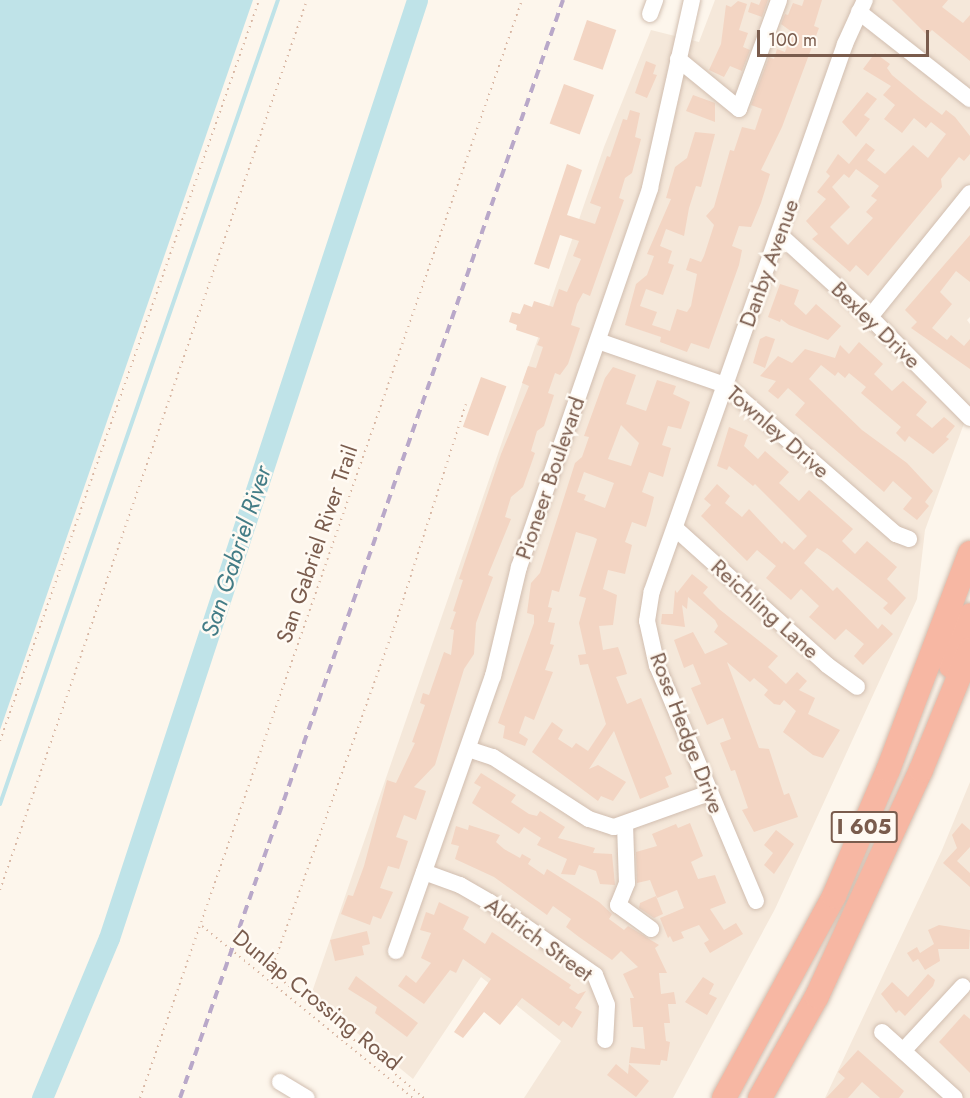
<!DOCTYPE html>
<style>
body{margin:0}
#map{position:relative;width:970px;height:1098px;overflow:hidden;background:#fdf6ec;font-family:Jost,sans-serif}
div>[style]{position:absolute}
.residential>*{inset:0;background:#f5e8da}
.water>*{inset:0;background:#bfe3e8}
.stream>*{height:4px;margin:-2px;padding:0 2px;transform-origin:2px;border-radius:2px;background:#bfe3e8}
.river>*{height:21px;margin:-10.5px;padding:0 10.5px;transform-origin:10.5px;border-radius:10.5px;background:#bfe3e8}
.building>*{inset:0;background:#f3d5c3;transform-origin:0 0}
.path>*{height:2px;margin-top:-1px;transform-origin:0;background:repeating-linear-gradient(90deg,#d9b8a5 0 1.5px,transparent 0 6px)}
.roads{filter:drop-shadow(0 0 2px #d1beb0) drop-shadow(0 0 2px #d1beb0)}
.minor>*{height:16px;margin:-8px;padding:0 8px;transform-origin:8px;border-radius:8px;background:#fff}
.highway>*{height:24px;margin:-12px;padding:0 12px;transform-origin:12px;border-radius:12px;background:#f7b7a3}
.rail>*{height:4px;margin-top:-2px;transform-origin:0;background:repeating-linear-gradient(90deg,#b9a8c9 0 9px,transparent 0 15px)}
span{translate:-50% -50%;white-space:nowrap;text-align:center;line-height:1.15;-webkit-text-stroke:5px #fffaf3;paint-order:stroke}
.shield-label span{padding:2px 4px;background:#fffaf3;border:2px solid;border-radius:4px;-webkit-text-stroke-width:0}
.shield-label{font-size:21px;color:#7a5c4d;font-weight:700}
.street-label{font-size:22px;color:#7a5c4d}
.water-label{font-size:24px;color:#437c86;font-style:italic}
.scale{position:absolute;left:757px;top:30px;width:172px;height:27px;box-sizing:border-box;border:3px solid #7a5c4d;border-top:0;padding-left:8px;font-size:18px;line-height:21px;white-space:nowrap;color:#7a5c4d;-webkit-text-stroke:4px #fffaf3;paint-order:stroke}
</style>
<div id="map">
<div class="residential">
<i style="clip-path:polygon(715px 0,970px 0,970px 317px,967px 320px,970px 324px,970px 407px,925px 530px,917px 599px,775px 909px,673px 1098px,524px 1098px,561px 1041px,481px 977px,413px 1079px,311px 995px,604px 147px,651px 30px,699px 42px)"></i>
<i style="clip-path:polygon(970px 782px,970px 1098px,825px 1098px,942px 850px)"></i>
</div>
<div class="water">
<i style="clip-path:polygon(0 0,253px 0,0 730px)"></i>
</div>
<div class="stream">
<i style="left:0;top:804px;width:851px;rotate:-70.93deg"></i>
</div>
<div class="river">
<i style="left:42px;top:1098px;width:173px;rotate:-67.3deg"></i>
<i style="left:109px;top:938px;width:987px;rotate:-71.82deg"></i>
</div>
<div class="building">
<i style="clip-path:polygon(761px 0,768px 0,762px 17px,748px 12px,751px 2px,759px 5px)"></i>
<i style="clip-path:polygon(804px 0,822px 0,814px 26px,819px 28px,782px 127px,761px 170px,770px 174px,761px 203px,751px 227px,739px 226px,732px 246px,742px 250px,739px 265px,709px 349px,691px 343px,687px 352px,660px 342px,661px 337px,625px 325px,636px 284px,647px 275px,654px 256px,647px 254px,671px 199px,666px 198px,675px 167px,687px 158px,695px 132px,715px 134px,701px 187px,696px 186px,689px 208px,684px 236px,666px 229px,660px 246px,672px 251px,668px 263px,674px 265px,663px 295px,646px 289px,640px 306px,657px 312px,652px 325px,670px 331px,677px 309px,687px 312px,691px 306px,697px 274px,686px 270px,690px 258px,701px 262px,704px 256px,714px 225px,706px 216px,714px 207px,730px 150px,734px 151px,742px 127px,755px 130px,762px 109px,751px 105px,769px 57px,774px 59px,777px 49px,785px 52px,792px 32px,781px 24px,785px 14px,788px 15px,793px 3px,802px 6px)"></i>
<i style="clip-path:polygon(892px 0,948px 0,942px 7px,963px 23px,970px 15px,970px 61px,932px 30px,927px 35px)"></i>
<i style="clip-path:polygon(738px 1px,747px 4px,739px 30px,748px 33px,743px 47px,750px 50px,742px 71px,730px 66px,724px 77px,709px 70px,721px 44px,726px 5px,731px 7px)"></i>
<i style="left:587px;top:20px;width:31px;height:42px;rotate:19deg"></i>
<i style="clip-path:polygon(evenodd,875px 53px,890px 64px,887px 68px,892px 75px,921px 99px,942px 115px,946px 110px,955px 117px,970px 136px,970px 154px,964px 161px,959px 157px,941px 179px,942px 187px,868px 276px,856px 265px,850px 272px,812px 239px,818px 234px,806px 221px,826px 199px,817px 192px,830px 176px,826px 172px,838px 154px,849px 164px,866px 143px,875px 150px,867px 160px,885px 174px,913px 145px,928px 158px,946px 134px,931px 122px,926px 128px,914px 118px,902px 133px,884px 119px,895px 105px,883px 95px,891px 86px,863px 69px,875px 53px,856px 169px,879px 186px,871px 196px,877px 200px,866px 212px,873px 218px,848px 245px,830px 227px,850px 207px,832px 187px,844px 174px,849px 178px,856px 169px)"></i>
<i style="clip-path:polygon(646px 61px,656px 65px,653px 74px,657px 75px,647px 98px,635px 93px)"></i>
<i style="left:564px;top:84px;width:32px;height:42px;rotate:20deg"></i>
<i style="clip-path:polygon(867px 92px,877px 99px,864px 115px,870px 119px,856px 137px,842px 122px)"></i>
<i style="clip-path:polygon(693px 95px,715px 103px,715px 122px,686px 111px)"></i>
<i style="clip-path:polygon(630px 110px,640px 113px,635px 137px,641px 139px,632px 173px,625px 178px,619px 198px,624px 200px,590px 296px,583px 293px,577px 304px,571px 325px,580px 328px,568px 364px,560px 375px,555px 373px,548px 393px,554px 395px,544px 426px,537px 431px,531px 451px,535px 453px,523px 487px,511px 497px,505px 517px,511px 519px,488px 575px,493px 577px,476px 623px,474px 654px,464px 669px,435px 765px,414px 787px,426px 791px,416px 820px,404px 815px,396px 837px,408px 841px,399px 869px,388px 866px,380px 888px,393px 892px,381px 919px,373px 916px,370px 925px,341px 914px,348px 895px,353px 896px,364px 866px,387px 780px,396px 783px,415px 743px,412px 742px,425px 705px,420px 703px,423px 693px,429px 695px,444px 652px,451px 655px,454px 630px,450px 629px,456px 612px,453px 611px,463px 580px,459px 579px,501px 454px,529px 386px,522px 383px,528px 366px,536px 368px,543px 347px,537px 345px,540px 338px,516px 330px,517px 325px,509px 322px,512px 312px,520px 314px,524px 304px,532px 307px,534px 301px,553px 307px,559px 289px,567px 292px,581px 259px,573px 256px,579px 241px,560px 235px,549px 269px,534px 264px,567px 164px,582px 170px,567px 215px,595px 224px,601px 207px,590px 203px,607px 156px,610px 157px,623px 119px,627px 120px)"></i>
<i style="clip-path:polygon(970px 235px,970px 282px,956px 271px,940px 292px,952px 304px,932px 328px,947px 340px,951px 335px,964px 346px,970px 339px,970px 369px,911px 328px,917px 322px,905px 310px)"></i>
<i style="clip-path:polygon(780px 284px,799px 290px,794px 304px,806px 315px,816px 304px,841px 326px,828px 340px,789px 325px,781px 319px,780px 322px,768px 317px)"></i>
<i style="clip-path:polygon(766px 336px,775px 339px,765px 368px,753px 363px,760px 339px)"></i>
<i style="clip-path:polygon(859px 342px,883px 364px,874px 374px,892px 391px,903px 381px,927px 402px,916px 415px,932px 428px,944px 417px,955px 426px,946px 437px,949px 439px,933px 454px,909px 436px,905px 442px,896px 433px,901px 427px,861px 393px,866px 387px,849px 373px,845px 378px,838px 372px,835px 376px,821px 365px,809px 379px,862px 430px,907px 463px,933px 491px,925px 502px,929px 506px,917px 520px,903px 509px,912px 498px,893px 481px,884px 492px,795px 415px,805px 403px,788px 388px,778px 399px,768px 391px,776px 381px,760px 376px,778px 356px,792px 363px,805px 349px,835px 358px,840px 345px,849px 354px)"></i>
<i style="clip-path:polygon(evenodd,613px 367px,636px 375px,626px 404px,646px 411px,657px 380px,676px 386px,673px 394px,690px 402px,681px 429px,668px 426px,662px 445px,671px 448px,663px 477px,649px 472px,642px 492px,654px 497px,650px 514px,646px 527px,632px 522px,625px 542px,632px 545px,625px 574px,608px 570px,603px 589px,617px 595px,613px 625px,599px 626px,603px 650px,618px 647px,623px 661px,627px 674px,616px 677px,627px 704px,641px 698px,672px 774px,665px 777px,669px 787px,640px 799px,614px 731px,589px 769px,598px 765px,626px 782px,613px 801px,601px 796px,598px 801px,532px 752px,552px 722px,563px 730px,558px 739px,572px 748px,576px 743px,588px 751px,606px 724px,588px 664px,580px 665px,578px 655px,586px 654px,579px 623px,586px 598px,579px 596px,597px 539px,593px 537px,576px 532px,559px 592px,552px 590px,548px 607px,552px 608px,548px 622px,555px 623px,550px 644px,554px 645px,545px 670px,553px 672px,534px 720px,525px 716px,519px 733px,528px 739px,525px 746px,503px 738px,505px 726px,498px 723px,534px 623px,534px 615px,527px 613px,531px 583px,540px 573px,575px 463px,582px 457px,589px 437px,584px 436px,605px 378px,613px 367px,621px 425px,639px 443px,631px 466px,608px 459px,621px 425px,613px 367px,584px 472px,614px 483px,605px 508px,584px 500px,586px 495px,577px 492px,584px 472px)"></i>
<i style="left:481px;top:377px;width:27px;height:53px;rotate:20deg"></i>
<i style="clip-path:polygon(729px 427px,748px 435px,744px 446px,758px 459px,765px 451px,789px 472px,779px 483px,799px 501px,809px 490px,853px 529px,842px 541px,855px 554px,867px 541px,897px 567px,887px 579px,906px 598px,891px 615px,883px 608px,888px 603px,827px 554px,817px 548px,804px 563px,833px 591px,837px 587px,878px 629px,882px 624px,893px 634px,863px 665px,854px 656px,864px 644px,846px 629px,835px 640px,809px 617px,819px 606px,801px 589px,791px 600px,766px 578px,776px 566px,757px 550px,747px 561px,701px 516px,711px 505px,704px 499px,717px 484px,730px 496px,725px 503px,742px 517px,749px 509px,782px 544px,784px 541px,794px 550px,807px 536px,755px 484px,753px 486px,729px 466px,727px 470px,717px 466px)"></i>
<i style="clip-path:polygon(692px 574px,708px 587px,703px 593px,719px 609px,778px 656px,768px 667px,786px 684px,797px 672px,807px 681px,799px 690px,815px 698px,808px 714px,840px 730px,823px 758px,813px 755px,783px 732px,796px 711px,784px 700px,780px 705px,774px 704px,764px 695px,768px 690px,754px 678px,750px 682px,727px 662px,759px 748px,769px 749px,784px 795px,789px 793px,798px 817px,754px 832px,742px 810px,748px 808px,735px 770px,731px 771px,720px 743px,731px 739px,723px 718px,707px 725px,691px 688px,701px 684px,693px 664px,684px 668px,674px 640px,693px 632px,705px 654px,728px 644px,714px 632px,718px 626px,715px 620px,688px 597px,687px 609px,682px 605px,685px 627px,661px 624px,662px 614px,673px 614px,675px 590px,677px 593px)"></i>
<i style="clip-path:polygon(481px 773px,516px 795px,511px 802px,529px 814px,537px 816px,540px 811px,565px 827px,558px 838px,595px 848px,593px 853px,612px 854px,615px 885px,600px 884px,596px 871px,579px 865px,575px 875px,561px 874px,567px 859px,537px 845px,541px 838px,524px 827px,519px 834px,472px 803px,481px 787px,474px 783px)"></i>
<i style="clip-path:polygon(690px 823px,703px 856px,691px 862px,698px 879px,715px 875px,726px 903px,710px 909px,724px 930px,736px 923px,743px 934px,710px 953px,704px 943px,709px 940px,699px 925px,681px 932px,684px 938px,673px 942px,670px 936px,668px 938px,660px 918px,684px 908px,677px 890px,657px 898px,650px 880px,637px 883px,636px 852px,657px 846px,652px 834px,676px 824px,678px 828px)"></i>
<i style="clip-path:polygon(962px 823px,970px 830px,970px 847px,957px 861px,970px 873px,970px 887px,943px 863px,957px 848px,952px 835px)"></i>
<i style="clip-path:polygon(469px 825px,500px 835px,496px 842px,504px 849px,520px 858px,522px 854px,531px 859px,528px 864px,544px 875px,547px 869px,599px 902px,612px 914px,609px 919px,624px 930px,628px 926px,659px 945px,655px 948px,667px 973px,659px 973px,661px 994px,674px 992px,676px 1004px,668px 1004px,670px 1023px,664px 1023px,666px 1041px,670px 1042px,667px 1061px,661px 1060px,660px 1065px,629px 1063px,631px 1047px,645px 1049px,643px 1027px,633px 1027px,630px 998px,634px 998px,623px 974px,638px 967px,621px 951px,612px 960px,579px 937px,566px 927px,571px 919px,553px 906px,547px 915px,494px 877px,455px 859px,459px 846px,451px 844px,456px 826px,468px 830px)"></i>
<i style="clip-path:polygon(776px 830px,794px 844px,774px 874px,764px 865px,773px 853px,764px 845px)"></i>
<i style="clip-path:polygon(656px 896px,663px 914px,654px 918px,639px 908px,640px 903px)"></i>
<i style="clip-path:polygon(439px 902px,469px 917px,463px 929px,485px 944px,492px 932px,571px 985px,569px 988px,578px 994px,586px 991px,575px 1008px,582px 1012px,572px 1028px,563px 1021px,559px 1026px,522px 998px,500px 1025px,484px 1012px,463px 1038px,454px 1032px,491px 979px,463px 959px,456px 973px,450px 970px,424px 1004px,398px 986px,406px 975px,416px 983px,431px 963px,421px 958px,431px 933px,420px 930px,426px 912px,434px 915px)"></i>
<i style="clip-path:polygon(939px 925px,970px 930px,969px 949px,938px 949px,940px 961px,925px 970px,918px 959px,913px 962px,907px 953px,917px 947px,920px 953px,934px 944px,928px 930px)"></i>
<i style="clip-path:polygon(367px 931px,370px 944px,362px 946px,364px 955px,335px 961px,330px 940px)"></i>
<i style="clip-path:polygon(928px 974px,935px 980px,933px 986px,905px 1016px,899px 1010px,896px 1013px,881px 994px,892px 982px,908px 997px)"></i>
<i style="clip-path:polygon(356px 976px,418px 1023px,407px 1037px,375px 1013px,377px 1007px,348px 989px)"></i>
<i style="clip-path:polygon(703px 977px,714px 984px,709px 994px,717px 998px,707px 1015px,685px 1002px)"></i>
<i style="clip-path:polygon(964px 1014px,970px 1019px,970px 1073px,939px 1042px)"></i>
<i style="clip-path:polygon(858px 1050px,904px 1091px,899px 1098px,880px 1098px,862px 1082px,848px 1098px,826px 1098px,845px 1078px,838px 1072px)"></i>
<i style="clip-path:polygon(616px 1064px,628px 1074px,629px 1064px,649px 1081px,636px 1097px,607px 1075px)"></i>
</div>
<div class="path">
<i style="left:0;top:741px;width:785px;rotate:-70.73deg"></i>
<i style="left:0;top:890px;width:941px;rotate:-70.97deg"></i>
<i style="left:202px;top:926px;width:272px;rotate:39.2deg"></i>
<i style="left:140px;top:1098px;width:1163px;rotate:-70.82deg"></i>
<i style="left:424px;top:1098px;width:199px;rotate:-140.3deg"></i>
<i style="left:271px;top:971px;width:364px;rotate:-70.3deg"></i>
<i style="left:394px;top:628px;width:235px;rotate:-72.2deg"></i>
</div>
<div class="roads">
<div class="minor">
<i style="left:859px;top:12px;width:141px;rotate:38.1deg"></i>
<i style="left:650px;top:14px;width:15px;rotate:-70deg"></i>
<i style="left:678px;top:59px;width:79px;rotate:39.3deg"></i>
<i style="left:739px;top:109px;width:116px;rotate:-69.8deg"></i>
<i style="left:780px;top:235px;width:122px;rotate:42.3deg"></i>
<i style="left:870px;top:317px;width:142px;rotate:45.3deg"></i>
<i style="left:870px;top:317px;width:159px;rotate:-51.1deg"></i>
<i style="left:598px;top:341px;width:134px;rotate:19.1deg"></i>
<i style="left:725px;top:385px;width:227px;rotate:41.1deg"></i>
<i style="left:896px;top:534px;width:14px;rotate:21deg"></i>
<i style="left:675px;top:528px;width:205px;rotate:42deg"></i>
<i style="left:827px;top:665px;width:37px;rotate:36deg"></i>
<i style="left:468px;top:749px;width:26px;rotate:18deg"></i>
<i style="left:493px;top:757px;width:114px;rotate:32.9deg"></i>
<i style="left:589px;top:819px;width:26px;rotate:18deg"></i>
<i style="left:614px;top:827px;width:101px;rotate:-19.7deg"></i>
<i style="left:625px;top:824px;width:59px;rotate:88.1deg"></i>
<i style="left:627px;top:883px;width:24px;rotate:112deg"></i>
<i style="left:618px;top:905px;width:41px;rotate:36deg"></i>
<i style="left:424px;top:872px;width:38px;rotate:20deg"></i>
<i style="left:460px;top:885px;width:34px;rotate:30deg"></i>
<i style="left:490px;top:902px;width:128px;rotate:34.8deg"></i>
<i style="left:595px;top:975px;width:32px;rotate:68deg"></i>
<i style="left:607px;top:1005px;width:35px;rotate:93deg"></i>
<i style="left:756px;top:901px;width:255px;rotate:-112.8deg"></i>
<i style="left:657px;top:666px;width:46px;rotate:-102.5deg"></i>
<i style="left:647px;top:621px;width:30px;rotate:-81deg"></i>
<i style="left:652px;top:591px;width:219px;rotate:-70.5deg"></i>
<i style="left:725px;top:385px;width:361px;rotate:-70.6deg"></i>
<i style="left:845px;top:44px;width:48px;rotate:-65.6deg"></i>
<i style="left:396px;top:951px;width:292px;rotate:-70.6deg"></i>
<i style="left:493px;top:676px;width:112px;rotate:-76.6deg"></i>
<i style="left:519px;top:567px;width:401px;rotate:-70.9deg"></i>
<i style="left:650px;top:188px;width:193px;rotate:-77.4deg"></i>
<i style="left:882px;top:1032px;width:98px;rotate:42.1deg"></i>
<i style="left:903px;top:1051px;width:88px;rotate:-47.3deg"></i>
<i style="left:280px;top:1082px;width:31px;rotate:31deg"></i>
</div>
<div class="highway">
<i style="left:951px;top:666px;width:54px;rotate:-69.6deg"></i>
<i style="left:724px;top:1098px;width:230px;rotate:-61.4deg"></i>
<i style="left:834px;top:896px;width:137px;rotate:-66.8deg"></i>
<i style="left:888px;top:770px;width:232px;rotate:-69.3deg"></i>
<i style="left:760px;top:1098px;width:117px;rotate:-60.8deg"></i>
<i style="left:817px;top:996px;width:249px;rotate:-65.3deg"></i>
<i style="left:921px;top:770px;width:130px;rotate:-67.8deg"></i>
</div>
</div>
<div class="rail">
<i style="left:180px;top:1098px;width:1163px;rotate:-70.77deg"></i>
</div>
<div class="shield-label">
<span style="left:864px;top:827px">I 605</span>
</div>
<div class="street-label">
<span style="left:769px;top:263px;rotate:-70deg">Danby Avenue</span>
<span style="left:876px;top:325px;rotate:44deg">Bexley Drive</span>
<span style="left:778px;top:432px;rotate:41deg">Townley Drive</span>
<span style="left:550px;top:478px;rotate:-71deg">Pioneer Boulevard</span>
<span style="left:317px;top:544px;rotate:-71deg">San Gabriel River Trail</span>
<span style="left:765px;top:609px;rotate:42deg">Reichling Lane</span>
<span style="left:687px;top:733px;rotate:69deg">Rose Hedge Drive</span>
<span style="left:539px;top:939px;rotate:36deg">Aldrich Street</span>
<span style="left:317px;top:1000px;rotate:39deg">Dunlap Crossing Road</span>
</div>
<div class="water-label">
<span style="left:236px;top:551px;rotate:-72deg">San Gabriel River</span>
</div>
<div class="scale">100 m</div>
</div>
